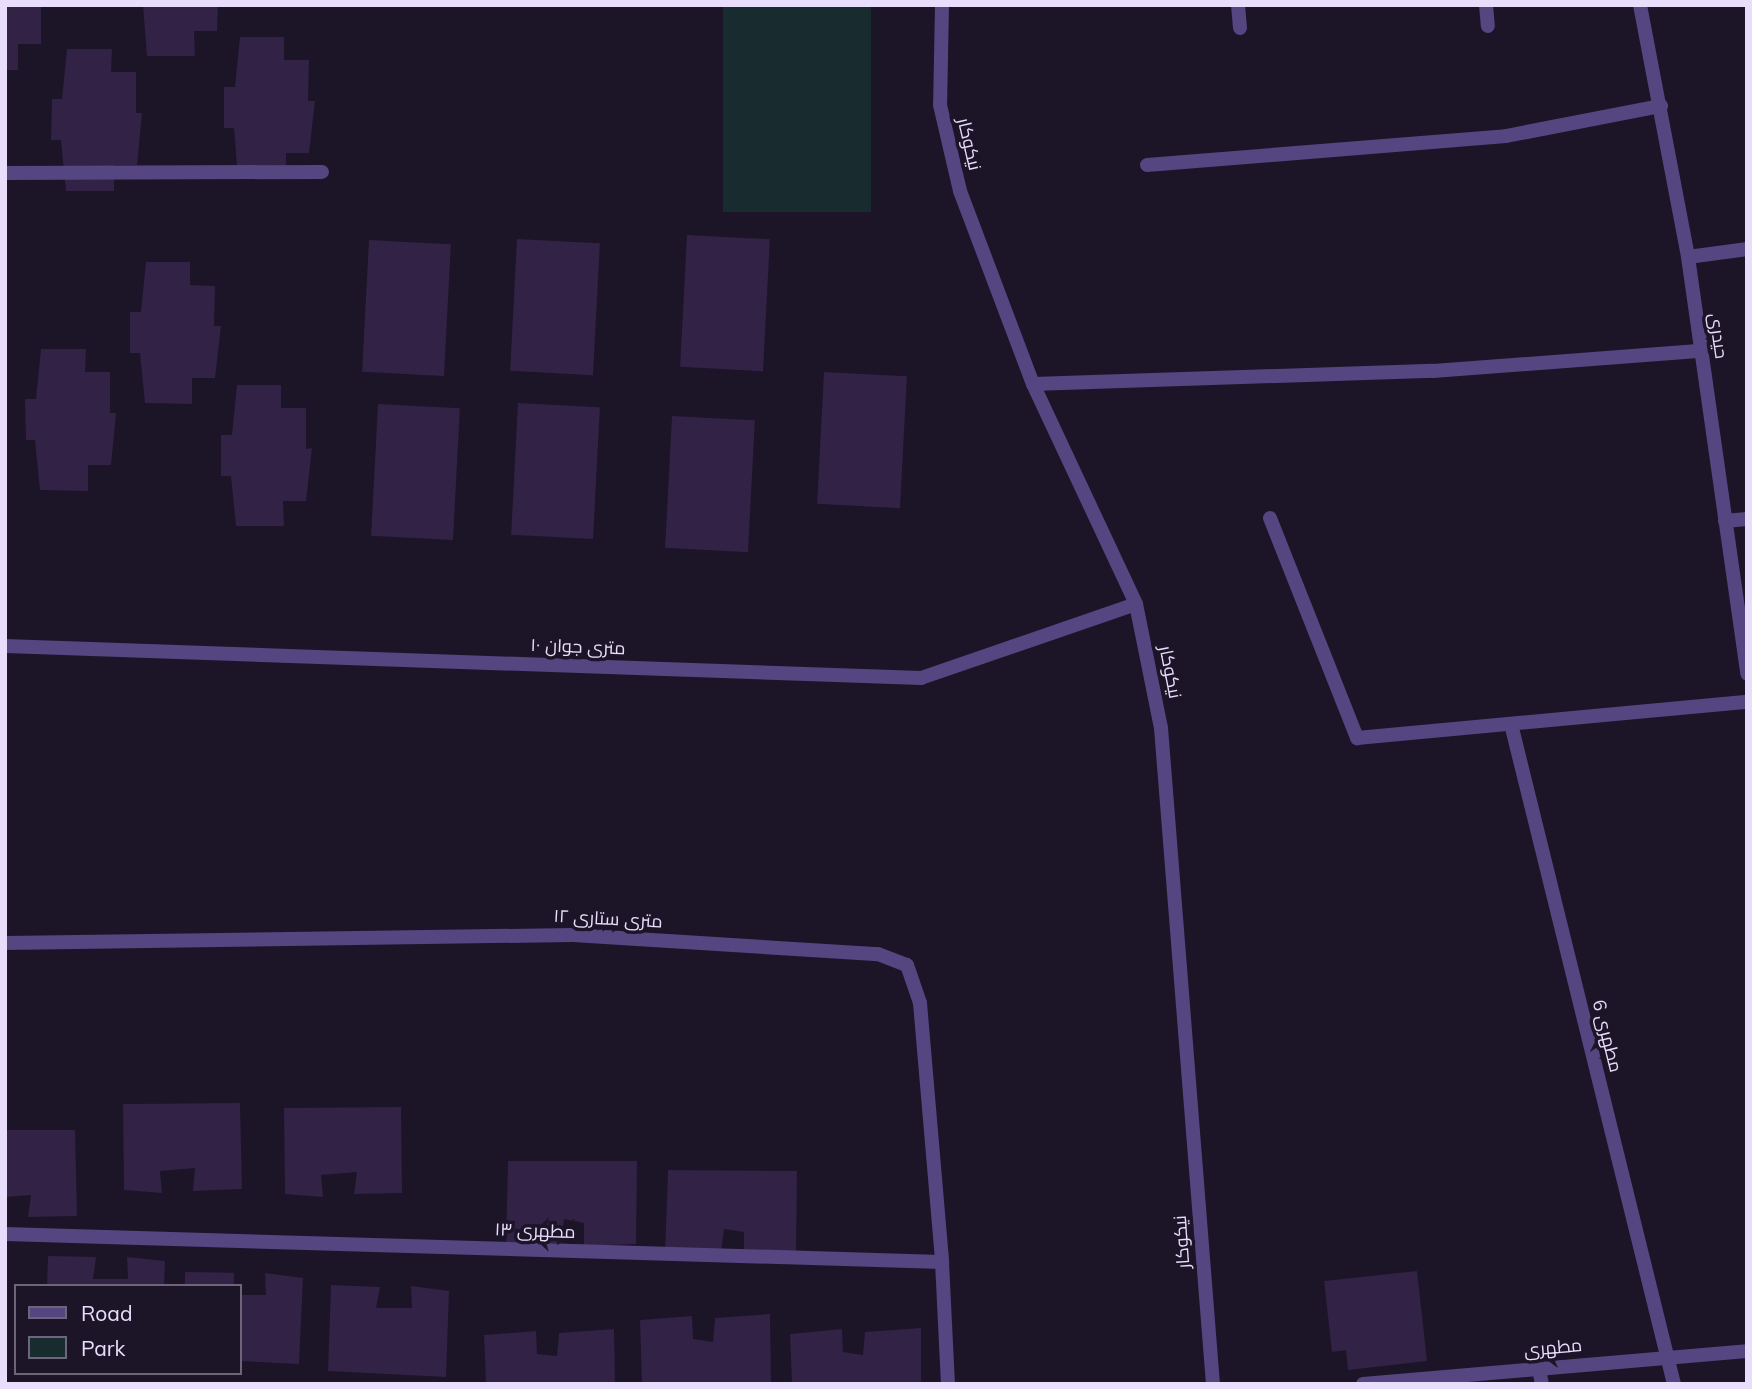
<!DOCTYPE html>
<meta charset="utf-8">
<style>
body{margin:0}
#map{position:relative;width:1752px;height:1389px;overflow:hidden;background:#1c1427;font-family:Mulish,Cairo,sans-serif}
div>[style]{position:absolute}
.green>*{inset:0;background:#182c30;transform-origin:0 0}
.building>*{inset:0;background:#322246;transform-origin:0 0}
.street>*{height:14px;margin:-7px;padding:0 7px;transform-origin:7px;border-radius:7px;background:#554580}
span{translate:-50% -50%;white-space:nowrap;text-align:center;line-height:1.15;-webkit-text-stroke:7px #1c1427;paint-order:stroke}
.street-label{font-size:18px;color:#e8defb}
.frame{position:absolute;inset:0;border:7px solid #e8defb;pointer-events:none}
.legend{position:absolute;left:14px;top:1284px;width:228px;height:91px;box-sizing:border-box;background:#1c1427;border:2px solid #6e657c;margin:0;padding:9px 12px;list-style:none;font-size:21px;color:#e8defb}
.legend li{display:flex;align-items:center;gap:14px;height:35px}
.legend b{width:35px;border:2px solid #6e657c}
</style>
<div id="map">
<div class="green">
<i style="left:723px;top:5px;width:148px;height:207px"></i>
</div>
<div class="building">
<i style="clip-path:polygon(5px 5px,41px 5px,41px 44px,18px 44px,18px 70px,5px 70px)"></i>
<i style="clip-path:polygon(143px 5px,218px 5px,217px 31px,194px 31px,195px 56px,147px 56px)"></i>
<i style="clip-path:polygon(240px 37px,284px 37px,284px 60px,309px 60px,308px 101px,315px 101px,309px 153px,286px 153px,286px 178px,238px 178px,234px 128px,224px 128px,224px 87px,235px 87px)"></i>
<i style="clip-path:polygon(67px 49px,112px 49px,111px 72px,136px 72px,136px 113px,142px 113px,137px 165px,114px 165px,114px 191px,66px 191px,61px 140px,51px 140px,52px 99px,62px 99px)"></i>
<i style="left:687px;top:235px;width:83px;height:132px;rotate:3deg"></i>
<i style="left:517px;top:239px;width:83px;height:132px;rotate:3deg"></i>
<i style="left:369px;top:240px;width:82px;height:132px;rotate:3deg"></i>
<i style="clip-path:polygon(146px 262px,190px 262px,190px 285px,215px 286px,214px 326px,221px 326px,215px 378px,192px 378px,192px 404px,145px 403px,140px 353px,130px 353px,130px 312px,141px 312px)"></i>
<i style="clip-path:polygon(41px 349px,86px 349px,85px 372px,110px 372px,110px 413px,116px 413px,111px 465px,88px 465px,88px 491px,40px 490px,35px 440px,26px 440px,25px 399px,36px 399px)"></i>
<i style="left:824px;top:372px;width:83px;height:132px;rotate:3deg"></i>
<i style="clip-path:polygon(237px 385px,281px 385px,281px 408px,306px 408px,306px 449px,312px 448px,306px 501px,283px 501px,284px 526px,236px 526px,231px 476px,221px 476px,221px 435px,232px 435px)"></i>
<i style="left:518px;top:403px;width:82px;height:132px;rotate:3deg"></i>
<i style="left:378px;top:404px;width:82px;height:132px;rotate:3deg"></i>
<i style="left:672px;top:416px;width:83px;height:132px;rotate:3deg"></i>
<i style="clip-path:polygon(240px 1103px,242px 1189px,193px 1191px,195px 1168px,160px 1171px,162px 1193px,124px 1190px,123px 1104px)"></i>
<i style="clip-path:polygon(401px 1107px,402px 1193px,354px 1194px,357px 1172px,321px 1175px,323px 1197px,285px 1194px,284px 1108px)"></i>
<i style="clip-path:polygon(5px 1130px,75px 1130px,77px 1216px,28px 1217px,31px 1195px,5px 1197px)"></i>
<i style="clip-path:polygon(508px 1161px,637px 1161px,636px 1244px,584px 1246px,584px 1223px,564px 1219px,561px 1243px,506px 1244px)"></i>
<i style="clip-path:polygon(668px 1170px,797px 1171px,796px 1253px,744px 1255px,744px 1232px,724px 1229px,721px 1252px,665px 1254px)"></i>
<i style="clip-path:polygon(48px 1256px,96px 1257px,93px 1279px,128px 1279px,127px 1257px,165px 1261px,164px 1286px,47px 1286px)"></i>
<i style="clip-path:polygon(1417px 1271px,1427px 1361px,1348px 1370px,1346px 1350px,1332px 1352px,1324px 1281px)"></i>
<i style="left:185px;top:1272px;width:49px;height:14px;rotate:1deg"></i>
<i style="clip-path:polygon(265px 1273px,303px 1278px,299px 1364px,240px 1361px,240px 1295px,266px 1295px)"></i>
<i style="clip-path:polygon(331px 1285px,380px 1287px,376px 1308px,412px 1308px,411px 1286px,449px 1291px,446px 1377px,328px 1371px)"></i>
<i style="clip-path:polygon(770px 1314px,771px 1384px,642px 1384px,640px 1320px,692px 1316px,693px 1339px,713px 1342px,715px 1318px)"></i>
<i style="clip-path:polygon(921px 1328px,921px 1384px,792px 1384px,790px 1334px,842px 1329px,843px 1352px,863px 1355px,865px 1332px)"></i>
<i style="clip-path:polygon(614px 1329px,615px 1384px,486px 1384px,484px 1335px,536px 1331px,537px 1354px,557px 1356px,559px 1333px)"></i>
</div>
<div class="street">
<i style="left:942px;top:5px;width:100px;rotate:91.1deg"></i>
<i style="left:940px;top:105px;width:88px;rotate:76.9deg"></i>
<i style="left:960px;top:191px;width:206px;rotate:69.3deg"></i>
<i style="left:1033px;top:384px;width:243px;rotate:64.9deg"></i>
<i style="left:1136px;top:604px;width:126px;rotate:78.6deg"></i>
<i style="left:1161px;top:728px;width:658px;rotate:85.47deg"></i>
<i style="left:1238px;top:5px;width:23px;rotate:85deg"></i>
<i style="left:1486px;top:5px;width:21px;rotate:85deg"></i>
<i style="left:1640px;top:5px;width:257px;rotate:79.2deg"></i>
<i style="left:1688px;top:257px;width:421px;rotate:81.9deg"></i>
<i style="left:1147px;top:165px;width:360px;rotate:-4.6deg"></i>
<i style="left:1506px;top:136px;width:158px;rotate:-11deg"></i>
<i style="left:5px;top:173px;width:317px;rotate:-0.2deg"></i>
<i style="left:1688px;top:257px;width:60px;rotate:-7.7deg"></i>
<i style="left:1033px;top:384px;width:400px;rotate:-1.9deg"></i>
<i style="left:1433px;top:371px;width:269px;rotate:-4.3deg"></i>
<i style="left:1270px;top:518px;width:237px;rotate:68.4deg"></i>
<i style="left:1357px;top:738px;width:392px;rotate:-5.3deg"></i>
<i style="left:1725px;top:521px;width:22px;rotate:-5deg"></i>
<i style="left:5px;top:646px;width:917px;rotate:2deg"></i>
<i style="left:921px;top:678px;width:227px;rotate:-19deg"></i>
<i style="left:1511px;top:724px;width:680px;rotate:76.13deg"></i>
<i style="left:5px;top:943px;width:568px;rotate:-0.81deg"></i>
<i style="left:573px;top:935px;width:306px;rotate:3.6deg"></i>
<i style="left:878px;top:954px;width:31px;rotate:21deg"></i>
<i style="left:907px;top:965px;width:40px;rotate:71.1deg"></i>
<i style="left:920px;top:1003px;width:260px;rotate:85.1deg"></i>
<i style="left:5px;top:1234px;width:937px;rotate:1.71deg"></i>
<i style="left:942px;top:1262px;width:122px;rotate:87.2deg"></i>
<i style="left:1539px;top:1369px;width:15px;rotate:79deg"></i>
<i style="left:1363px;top:1384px;width:385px;rotate:-4.9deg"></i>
</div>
<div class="street-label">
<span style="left:969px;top:144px;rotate:77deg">نیکوکار</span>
<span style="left:1718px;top:336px;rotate:82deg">حیدری</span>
<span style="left:578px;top:647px;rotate:2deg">۱۰ متری جوان</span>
<span style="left:1170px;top:672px;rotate:79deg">نیکوکار</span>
<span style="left:608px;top:919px;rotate:3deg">۱۲ متری ستاری</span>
<span style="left:1607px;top:1036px;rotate:76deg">مطهری 6</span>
<span style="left:535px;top:1231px;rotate:2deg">مطهری ۱۳</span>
<span style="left:1182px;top:1242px;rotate:-94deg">نیکوکار</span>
<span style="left:1553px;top:1348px;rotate:-5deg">مطهری</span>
</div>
<div class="frame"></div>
<ul class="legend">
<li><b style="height:9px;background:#554580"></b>Road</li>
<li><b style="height:19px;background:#182c30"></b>Park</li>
</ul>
</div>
